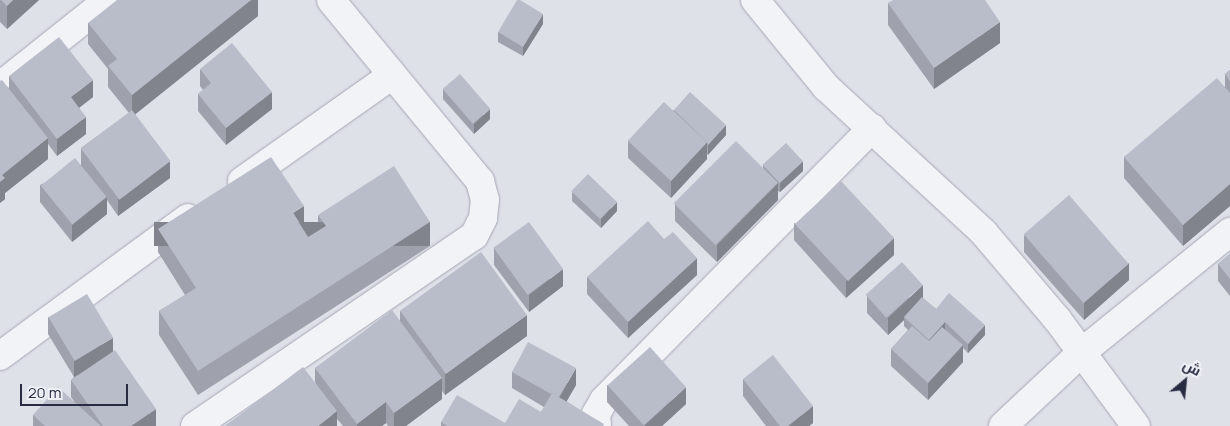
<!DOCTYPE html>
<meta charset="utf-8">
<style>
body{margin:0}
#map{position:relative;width:1230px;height:426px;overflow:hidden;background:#dfe1e9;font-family:Manrope,Cairo,sans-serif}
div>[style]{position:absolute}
.roads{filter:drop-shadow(0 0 1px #a4a7b3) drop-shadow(0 0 1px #a4a7b3)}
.minor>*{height:28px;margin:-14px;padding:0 14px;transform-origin:14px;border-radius:14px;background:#f2f3f7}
.tertiary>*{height:28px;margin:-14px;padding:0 14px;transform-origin:14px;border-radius:14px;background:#f2f3f7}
.wall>*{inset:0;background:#9fa2ad}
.shaded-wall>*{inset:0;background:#82848d;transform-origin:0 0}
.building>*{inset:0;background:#b9bcc9;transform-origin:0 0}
span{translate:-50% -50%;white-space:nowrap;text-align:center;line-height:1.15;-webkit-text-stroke:4px #eff1f7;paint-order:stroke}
.north{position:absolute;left:1160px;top:356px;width:50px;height:50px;-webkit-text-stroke:4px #eff1f7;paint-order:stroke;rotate:28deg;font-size:14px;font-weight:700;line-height:20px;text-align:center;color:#272c41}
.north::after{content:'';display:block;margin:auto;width:18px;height:22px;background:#272c41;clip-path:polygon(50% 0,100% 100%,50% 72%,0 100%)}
.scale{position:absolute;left:20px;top:384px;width:108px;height:22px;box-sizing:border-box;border:2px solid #272c41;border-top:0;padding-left:6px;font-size:15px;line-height:18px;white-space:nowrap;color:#272c41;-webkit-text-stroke:4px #eff1f7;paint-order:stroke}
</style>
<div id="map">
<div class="roads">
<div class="minor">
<i style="left:0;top:86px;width:138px;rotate:-38.5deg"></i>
<i style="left:242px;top:181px;width:184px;rotate:-35.2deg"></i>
<i style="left:0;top:356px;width:233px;rotate:-36.3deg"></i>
<i style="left:195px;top:426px;width:338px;rotate:-34.3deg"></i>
<i style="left:474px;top:236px;width:20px;rotate:-63deg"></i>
<i style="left:483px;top:218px;width:18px;rotate:-84deg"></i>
<i style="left:485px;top:200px;width:20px;rotate:-105deg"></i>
<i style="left:480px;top:181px;width:234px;rotate:-129.5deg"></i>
<i style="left:597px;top:426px;width:12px;rotate:-95deg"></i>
<i style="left:596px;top:414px;width:16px;rotate:-60deg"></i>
<i style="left:604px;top:400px;width:382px;rotate:-45.4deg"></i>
<i style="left:1003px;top:426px;width:108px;rotate:-43.1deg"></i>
<i style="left:1082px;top:352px;width:191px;rotate:-39deg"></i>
</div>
<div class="tertiary">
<i style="left:755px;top:0;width:112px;rotate:50.8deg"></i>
<i style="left:826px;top:87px;width:215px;rotate:42.7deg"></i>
<i style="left:984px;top:233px;width:113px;rotate:49.7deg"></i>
<i style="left:1057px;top:319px;width:133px;rotate:53.6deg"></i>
</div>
</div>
<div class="wall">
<i style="clip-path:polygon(0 0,39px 0,7px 29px,0 22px)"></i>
<i style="clip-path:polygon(258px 0,258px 16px,135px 114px,170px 178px,118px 216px,107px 200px,107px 214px,72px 242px,40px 202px,40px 185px,81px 165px,81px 148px,129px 113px,108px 87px,108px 69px,88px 44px,88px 23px)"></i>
<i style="clip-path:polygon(888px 3px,1000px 43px,934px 89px,888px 25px)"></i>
<i style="clip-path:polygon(543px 24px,523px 56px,498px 42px,498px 32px)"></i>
<i style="clip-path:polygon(200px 69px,272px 109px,226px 145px,198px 111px,198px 94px,203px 90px,200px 86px)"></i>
<i style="clip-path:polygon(1230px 70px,1230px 206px,1183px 246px,1124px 178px,1124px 157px,1225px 87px,1225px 74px)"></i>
<i style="clip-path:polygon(9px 76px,93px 97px,79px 108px,86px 134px,57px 156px,48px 144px,48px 159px,5px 193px,5px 199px,0 203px,0 81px,9px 88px)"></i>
<i style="clip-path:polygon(443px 89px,490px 119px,474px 134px,443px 99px)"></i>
<i style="clip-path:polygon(674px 110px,726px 135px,707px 155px,707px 159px,671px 198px,628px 158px,628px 141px)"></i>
<i style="clip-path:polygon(763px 165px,803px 171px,780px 192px,778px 191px,778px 200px,717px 262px,675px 221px,675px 204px,763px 168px)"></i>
<i style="clip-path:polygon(572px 192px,617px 211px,601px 228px,572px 201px)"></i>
<i style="clip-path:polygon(318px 215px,430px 246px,198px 395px,159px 335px,159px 311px,185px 295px,158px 252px,158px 229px,304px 230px,308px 237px,318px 231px)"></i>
<i style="clip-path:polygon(794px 223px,894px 255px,846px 298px,794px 240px)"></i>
<i style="clip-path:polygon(1024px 235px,1129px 280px,1084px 320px,1024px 252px)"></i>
<i style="clip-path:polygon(664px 239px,697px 275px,628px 338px,587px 294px,587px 277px)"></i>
<i style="clip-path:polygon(494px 248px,563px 286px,529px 312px,494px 265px)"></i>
<i style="clip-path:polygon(1230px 254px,1230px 296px,1218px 281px,1218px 264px)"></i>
<i style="clip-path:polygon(867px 296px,923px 298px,936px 309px,985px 335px,968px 353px,963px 348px,963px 362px,928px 400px,891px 366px,891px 349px,908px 330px,904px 326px,904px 320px,888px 335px,867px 313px)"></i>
<i style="clip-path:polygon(400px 311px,527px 336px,445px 395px,442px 391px,442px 399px,406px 426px,388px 426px,386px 423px,382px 426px,343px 426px,337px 419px,337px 426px,315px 382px,315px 368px,400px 321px)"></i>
<i style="clip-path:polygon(48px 317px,113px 351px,156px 426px,33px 426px,33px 415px,74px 401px,71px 397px,71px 380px,74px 377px,48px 334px)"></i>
<i style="clip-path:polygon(512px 372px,576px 385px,566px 401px,604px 426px,441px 426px,441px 422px,505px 423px,541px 412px,544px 407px,512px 388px)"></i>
<i style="clip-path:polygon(743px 379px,813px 423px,809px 426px,766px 426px,743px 396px)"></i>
<i style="clip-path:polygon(607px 385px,686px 404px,662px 426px,629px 426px,607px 402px)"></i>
</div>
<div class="shaded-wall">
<i style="clip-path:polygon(13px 0,39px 0,7px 29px,7px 6px)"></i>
<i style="clip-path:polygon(251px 0,258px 0,258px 16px,132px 117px,132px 95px)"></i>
<i style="clip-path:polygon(543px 14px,543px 24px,523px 56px,523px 47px)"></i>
<i style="clip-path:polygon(1000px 22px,1000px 43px,934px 89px,934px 68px)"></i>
<i style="clip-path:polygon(93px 80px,93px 97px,71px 114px,71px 97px)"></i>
<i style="clip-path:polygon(272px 92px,272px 109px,226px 145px,226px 128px)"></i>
<i style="clip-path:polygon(490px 109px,490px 119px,474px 134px,474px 124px)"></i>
<i style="clip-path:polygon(86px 117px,86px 134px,57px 156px,57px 139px)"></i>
<i style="clip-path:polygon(726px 125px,726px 135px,708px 155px,708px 145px)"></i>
<i style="clip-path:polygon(48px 138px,48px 159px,5px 193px,5px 199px,0 203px,0 182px,2px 175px)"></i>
<i style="clip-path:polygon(707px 142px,707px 159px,671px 198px,671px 181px)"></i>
<i style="clip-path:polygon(170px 161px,170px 178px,118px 216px,118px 199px)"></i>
<i style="clip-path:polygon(803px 161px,803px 171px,780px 192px,780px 183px)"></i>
<i style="clip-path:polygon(778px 183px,778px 200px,717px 262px,717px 245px)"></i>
<i style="clip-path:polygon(1230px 184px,1230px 206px,1183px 246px,1183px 225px)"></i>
<i style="clip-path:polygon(107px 197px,107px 214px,72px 242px,72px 225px)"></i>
<i style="clip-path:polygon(617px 202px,617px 211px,601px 228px,601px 219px)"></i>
<i style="clip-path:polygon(304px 206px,304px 230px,293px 213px)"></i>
<i style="left:430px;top:222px;width:24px;height:276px;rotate:90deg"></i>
<i style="clip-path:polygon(894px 238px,894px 255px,846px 298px,846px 281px)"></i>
<i style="clip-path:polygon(697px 258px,697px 275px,628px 338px,628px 322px)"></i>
<i style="clip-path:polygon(1129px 263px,1129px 280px,1084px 320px,1084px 303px)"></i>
<i style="clip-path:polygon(563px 269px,563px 286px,529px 312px,529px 295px)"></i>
<i style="clip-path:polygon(923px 285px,923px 301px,904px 317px,904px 320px,888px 335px,888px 318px)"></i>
<i style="clip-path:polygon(527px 315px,527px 336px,445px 395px,445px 374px)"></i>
<i style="clip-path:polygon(945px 322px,945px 332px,929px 349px,929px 340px)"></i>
<i style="clip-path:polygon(985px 325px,985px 335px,968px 353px,968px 344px)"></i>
<i style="clip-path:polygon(113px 338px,113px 355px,74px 377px,74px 360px)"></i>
<i style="clip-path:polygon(963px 345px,963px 362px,928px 400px,928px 383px)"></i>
<i style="clip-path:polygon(576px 368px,576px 385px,559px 415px,559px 398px)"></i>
<i style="clip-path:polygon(442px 378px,442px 399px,406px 426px,394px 426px,394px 413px)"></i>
<i style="clip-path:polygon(686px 387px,686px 404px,662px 426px,644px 426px)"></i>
<i style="clip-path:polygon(386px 402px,386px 423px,382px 426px,357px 426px,357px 424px)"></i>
<i style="clip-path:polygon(813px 406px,813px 423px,809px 426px,788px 426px)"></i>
<i style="clip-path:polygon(156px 409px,156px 426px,131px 426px)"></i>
<i style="clip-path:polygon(337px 411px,337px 426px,318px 426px)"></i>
</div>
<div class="building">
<i style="clip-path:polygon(1px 0,13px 0,7px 6px)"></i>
<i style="clip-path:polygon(117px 0,251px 0,132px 95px,108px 66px,117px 59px,88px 23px)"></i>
<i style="clip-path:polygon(517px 0,520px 0,543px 14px,523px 47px,498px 32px)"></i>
<i style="clip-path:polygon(893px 0,985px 0,1000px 22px,934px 68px,888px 3px)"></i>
<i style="clip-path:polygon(59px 37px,93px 80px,71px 97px,86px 117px,57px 139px,9px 76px)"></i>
<i style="clip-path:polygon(232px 43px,272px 92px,226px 128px,198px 94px,211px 83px,200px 69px)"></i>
<i style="clip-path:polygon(1230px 70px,1230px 81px,1225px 74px)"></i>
<i style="left:460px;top:74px;width:46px;height:23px;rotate:49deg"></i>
<i style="clip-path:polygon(1217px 78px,1230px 93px,1230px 184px,1183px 225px,1124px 157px)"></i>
<i style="clip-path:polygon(2px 80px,48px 138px,2px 175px,5px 178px,0 182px,0 81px)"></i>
<i style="clip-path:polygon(690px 92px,726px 125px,708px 145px,707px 142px,674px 110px)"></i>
<i style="left:664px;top:102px;width:59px;height:53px;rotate:43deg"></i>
<i style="left:132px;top:110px;width:64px;height:64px;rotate:53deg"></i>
<i style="left:736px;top:141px;width:59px;height:88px;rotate:45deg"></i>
<i style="left:786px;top:143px;width:25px;height:32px;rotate:47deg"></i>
<i style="clip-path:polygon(271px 157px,304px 206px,293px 213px,308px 237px,326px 226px,318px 215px,394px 166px,430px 222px,198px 371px,159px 311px,196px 288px,158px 229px)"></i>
<i style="left:75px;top:158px;width:50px;height:44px;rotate:51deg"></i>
<i style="left:588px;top:174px;width:40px;height:24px;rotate:44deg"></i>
<i style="left:841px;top:181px;width:78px;height:63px;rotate:47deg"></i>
<i style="left:1069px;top:195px;width:91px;height:60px;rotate:49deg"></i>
<i style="clip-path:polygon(648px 221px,664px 239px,673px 232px,697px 258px,628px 322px,587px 277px)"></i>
<i style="left:529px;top:222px;width:58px;height:44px;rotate:54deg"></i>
<i style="left:481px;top:252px;width:78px;height:100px;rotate:54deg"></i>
<i style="clip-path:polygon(1230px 254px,1230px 279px,1218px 264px)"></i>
<i style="left:902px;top:262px;width:31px;height:49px;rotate:48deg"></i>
<i style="clip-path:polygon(949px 293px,985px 325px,968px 344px,945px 322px,929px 340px,904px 317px,922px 297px,936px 309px)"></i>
<i style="left:87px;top:294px;width:51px;height:45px;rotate:59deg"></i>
<i style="clip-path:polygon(392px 310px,442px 378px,394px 413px,386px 402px,357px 424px,315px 368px)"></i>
<i style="clip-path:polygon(912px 326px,929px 341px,942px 327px,963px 345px,928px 383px,891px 349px)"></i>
<i style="clip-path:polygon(528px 342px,576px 368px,559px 397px,552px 393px,551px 394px,512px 372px)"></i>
<i style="left:650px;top:347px;width:54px;height:57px;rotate:48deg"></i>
<i style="clip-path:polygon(115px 350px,156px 409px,131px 426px,103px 426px,71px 380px)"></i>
<i style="clip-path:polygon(773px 355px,813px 406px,788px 426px,780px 426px,743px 379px)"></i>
<i style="clip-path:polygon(303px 367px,337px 411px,318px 426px,225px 426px)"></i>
<i style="clip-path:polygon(58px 387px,101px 426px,45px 426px,33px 415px)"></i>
<i style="clip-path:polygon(552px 393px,604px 424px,603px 426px,447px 426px,441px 422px,457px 395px,505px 423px,519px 399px,541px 412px)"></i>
</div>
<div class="north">ش</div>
<div class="scale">20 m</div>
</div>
